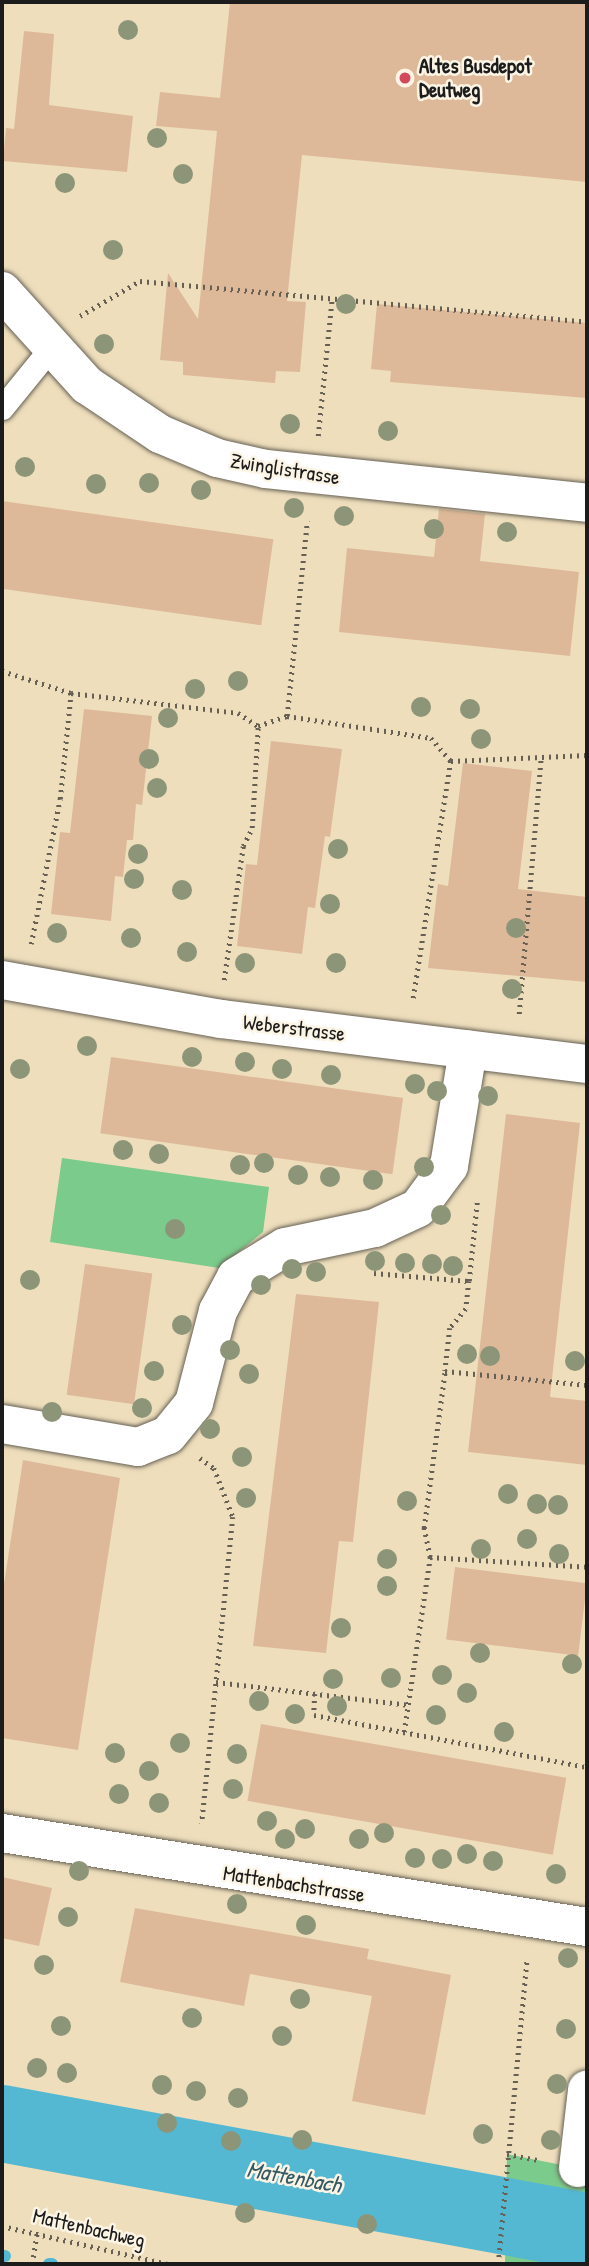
<!DOCTYPE html>
<style>
body{margin:0}
#map{position:relative;width:589px;height:2266px;overflow:hidden;background:#eedebc;font-family:"Patrick Hand",sans-serif}
div>[style]{position:absolute}
.green>*{inset:0;background:#7bcb8c}
.stream>*{height:12px;margin:-6px;padding:0 6px;transform-origin:6px;border-radius:6px;background:#55b8d3}
.river>*{height:77px;margin:-38.5px;padding:0 38.5px;transform-origin:38.5px;border-radius:38.5px;background:#55b8d3}
.building>*{inset:0;background:#deb999;transform-origin:0 0}
.path>*{height:4.5px;margin-top:-2.25px;transform-origin:0;background:repeating-linear-gradient(90deg,#666054 0 2px,transparent 0 7px)}
.roads{filter:drop-shadow(0 0 2px #666054) drop-shadow(0 0 2px #666054)}
.lane>*{height:23px;margin:-11.5px;padding:0 11.5px;transform-origin:11.5px;border-radius:11.5px;background:#fff}
.street>*{height:38px;margin:-19px;padding:0 19px;transform-origin:19px;border-radius:19px;background:#fff}
.trees>*{width:20px;height:20px;margin:-10px;border-radius:50%;background:#8d9579}
.dots>*{width:19px;height:19px;translate:-50% -50%;box-sizing:border-box;border:4px solid #fcf5e5;border-radius:50%}
span{translate:-50% -50%;white-space:nowrap;text-align:center;line-height:1.15;-webkit-text-stroke:5px #fcf5e5;paint-order:stroke}
.poi-label{font-size:21px;color:#1c1c1c;font-weight:700}
.left{translate:0 -50%;text-align:left}
.street-label{font-size:21px;color:#1c1c1c}
.water-label{font-size:23px;color:#335a65;font-style:italic}
.frame{position:absolute;inset:0;border:4px solid #1c1c1c;pointer-events:none}
</style>
<div id="map">
<div class="green">
<i style="clip-path:polygon(62px 1158px,269px 1187px,263px 1232px,219px 1268px,50px 1242px)"></i>
<i style="clip-path:polygon(507px 2154px,587px 2170px,587px 2264px,505px 2264px)"></i>
</div>
<div class="stream">
<i style="left:2px;top:2256px;width:3px"></i>
<i style="left:49px;top:2264px;width:3px"></i>
</div>
<div class="river">
<i style="left:2px;top:2123px;width:595px;rotate:10.46deg"></i>
</div>
<div class="building">
<i style="clip-path:polygon(230px 2px,587px 2px,587px 182px,302px 155px,287px 301px,306px 302px,300px 372px,276px 371px,275px 383px,183px 375px,183px 362px,160px 360px,168px 273px,198px 319px,217px 131px,156px 126px,160px 92px,220px 98px)"></i>
<i style="clip-path:polygon(24px 31px,54px 34px,49px 105px,133px 116px,127px 172px,3px 161px,6px 128px,14px 129px)"></i>
<i style="clip-path:polygon(377px 304px,587px 323px,587px 398px,390px 382px,391px 371px,371px 369px)"></i>
<i style="left:2px;top:501px;width:274px;height:87px;rotate:8deg"></i>
<i style="clip-path:polygon(439px 509px,485px 514px,480px 561px,579px 572px,570px 656px,339px 632px,347px 548px,434px 557px)"></i>
<i style="clip-path:polygon(84px 709px,152px 716px,142px 805px,136px 804px,133px 840px,127px 840px,123px 877px,115px 876px,111px 921px,51px 914px,60px 832px,70px 833px)"></i>
<i style="clip-path:polygon(271px 741px,342px 749px,330px 837px,325px 836px,315px 908px,308px 907px,302px 954px,237px 946px,246px 864px,257px 865px)"></i>
<i style="clip-path:polygon(463px 763px,532px 771px,518px 889px,587px 897px,587px 982px,428px 968px,438px 884px,448px 886px)"></i>
<i style="left:111px;top:1057px;width:295px;height:77px;rotate:8deg"></i>
<i style="clip-path:polygon(506px 1114px,580px 1123px,550px 1397px,587px 1401px,587px 1465px,468px 1452px)"></i>
<i style="left:85px;top:1264px;width:68px;height:132px;rotate:8deg"></i>
<i style="clip-path:polygon(296px 1294px,379px 1302px,353px 1542px,339px 1541px,326px 1653px,253px 1646px)"></i>
<i style="clip-path:polygon(23px 1460px,120px 1478px,78px 1750px,2px 1738px,2px 1597px)"></i>
<i style="left:455px;top:1567px;width:133px;height:73px;rotate:7deg"></i>
<i style="left:261px;top:1724px;width:310px;height:78px;rotate:10deg"></i>
<i style="clip-path:polygon(2px 1877px,52px 1888px,39px 1946px,2px 1938px)"></i>
<i style="clip-path:polygon(135px 1908px,369px 1949px,367px 1959px,451px 1975px,425px 2115px,352px 2101px,372px 1996px,250px 1974px,244px 2006px,120px 1982px)"></i>
</div>
<div class="path">
<i style="left:80px;top:316px;width:69px;rotate:-30.3deg"></i>
<i style="left:140px;top:281px;width:449px;rotate:5.2deg"></i>
<i style="left:318px;top:436px;width:138px;rotate:-84.2deg"></i>
<i style="left:2px;top:671px;width:72px;rotate:17.7deg"></i>
<i style="left:71px;top:693px;width:168px;rotate:6.8deg"></i>
<i style="left:238px;top:713px;width:24px;rotate:33deg"></i>
<i style="left:258px;top:726px;width:31px;rotate:-19deg"></i>
<i style="left:287px;top:716px;width:146px;rotate:8.7deg"></i>
<i style="left:431px;top:738px;width:30px;rotate:49deg"></i>
<i style="left:451px;top:761px;width:244px;rotate:99deg"></i>
<i style="left:287px;top:716px;width:196px;rotate:-84.1deg"></i>
<i style="left:451px;top:761px;width:136px;rotate:-2.5deg"></i>
<i style="left:31px;top:944px;width:148px;rotate:-78.7deg"></i>
<i style="left:60px;top:799px;width:107px;rotate:-84.1deg"></i>
<i style="left:224px;top:980px;width:135px;rotate:-81.9deg"></i>
<i style="left:243px;top:846px;width:20px;rotate:-63deg"></i>
<i style="left:252px;top:828px;width:102px;rotate:-86.6deg"></i>
<i style="left:519px;top:1014px;width:258px;rotate:-85.1deg"></i>
<i style="left:374px;top:1273px;width:95px;rotate:4.8deg"></i>
<i style="left:469px;top:1281px;width:28px;rotate:96deg"></i>
<i style="left:466px;top:1309px;width:25px;rotate:130deg"></i>
<i style="left:450px;top:1328px;width:43px;rotate:96.6deg"></i>
<i style="left:469px;top:1281px;width:79px;rotate:-84.2deg"></i>
<i style="left:200px;top:1458px;width:17px;rotate:36deg"></i>
<i style="left:214px;top:1468px;width:53px;rotate:68.8deg"></i>
<i style="left:233px;top:1517px;width:308px;rotate:95.8deg"></i>
<i style="left:430px;top:1557px;width:30px;rotate:-102deg"></i>
<i style="left:424px;top:1528px;width:158px;rotate:-82.4deg"></i>
<i style="left:445px;top:1371px;width:143px;rotate:5.6deg"></i>
<i style="left:216px;top:1682px;width:195px;rotate:6.8deg"></i>
<i style="left:315px;top:1694px;width:21px;rotate:93deg"></i>
<i style="left:314px;top:1715px;width:278px;rotate:10.8deg"></i>
<i style="left:404px;top:1732px;width:177px;rotate:-81.5deg"></i>
<i style="left:430px;top:1557px;width:157px;rotate:3.6deg"></i>
<i style="left:507px;top:2154px;width:31px;rotate:11deg"></i>
<i style="left:2px;top:2226px;width:170px;rotate:12.9deg"></i>
<i style="left:32px;top:2264px;width:33px;rotate:-81deg"></i>
<i style="left:498px;top:2264px;width:305px;rotate:-84.6deg"></i>
</div>
<div class="roads">
<div class="lane">
<i style="left:2px;top:408px;width:76px;rotate:-50.9deg"></i>
</div>
<div class="street">
<i style="left:2px;top:291px;width:127px;rotate:47.9deg"></i>
<i style="left:87px;top:385px;width:88px;rotate:33.9deg"></i>
<i style="left:160px;top:434px;width:62px;rotate:22.8deg"></i>
<i style="left:217px;top:458px;width:50px;rotate:12.7deg"></i>
<i style="left:266px;top:469px;width:323px;rotate:6deg"></i>
<i style="left:2px;top:980px;width:222px;rotate:10.1deg"></i>
<i style="left:221px;top:1019px;width:369px;rotate:7deg"></i>
<i style="left:2px;top:1424px;width:138px;rotate:9.6deg"></i>
<i style="left:138px;top:1447px;width:32px;rotate:-22deg"></i>
<i style="left:168px;top:1435px;width:41px;rotate:-50.9deg"></i>
<i style="left:194px;top:1403px;width:95px;rotate:-75.4deg"></i>
<i style="left:218px;top:1311px;width:38px;rotate:-62deg"></i>
<i style="left:236px;top:1277px;width:57px;rotate:-31.5deg"></i>
<i style="left:285px;top:1247px;width:92px;rotate:-11.9deg"></i>
<i style="left:375px;top:1228px;width:47px;rotate:-24.9deg"></i>
<i style="left:418px;top:1208px;width:52px;rotate:-53.6deg"></i>
<i style="left:449px;top:1166px;width:118px;rotate:-80.7deg"></i>
<i style="left:2px;top:1833px;width:593px;rotate:9.13deg"></i>
<i style="left:578px;top:2168px;width:79px;rotate:-83.4deg"></i>
</div>
</div>
<div class="trees">
<i style="left:128px;top:30px"></i>
<i style="left:157px;top:138px"></i>
<i style="left:183px;top:174px"></i>
<i style="left:65px;top:183px"></i>
<i style="left:113px;top:250px"></i>
<i style="left:346px;top:304px"></i>
<i style="left:104px;top:344px"></i>
<i style="left:290px;top:424px"></i>
<i style="left:388px;top:431px"></i>
<i style="left:25px;top:467px"></i>
<i style="left:149px;top:483px"></i>
<i style="left:96px;top:484px"></i>
<i style="left:201px;top:490px"></i>
<i style="left:294px;top:508px"></i>
<i style="left:344px;top:516px"></i>
<i style="left:434px;top:529px"></i>
<i style="left:507px;top:532px"></i>
<i style="left:238px;top:681px"></i>
<i style="left:195px;top:689px"></i>
<i style="left:421px;top:707px"></i>
<i style="left:470px;top:709px"></i>
<i style="left:168px;top:718px"></i>
<i style="left:481px;top:739px"></i>
<i style="left:149px;top:759px"></i>
<i style="left:157px;top:788px"></i>
<i style="left:338px;top:849px"></i>
<i style="left:138px;top:854px"></i>
<i style="left:134px;top:879px"></i>
<i style="left:182px;top:890px"></i>
<i style="left:330px;top:904px"></i>
<i style="left:516px;top:928px"></i>
<i style="left:57px;top:933px"></i>
<i style="left:131px;top:938px"></i>
<i style="left:187px;top:952px"></i>
<i style="left:245px;top:963px"></i>
<i style="left:336px;top:963px"></i>
<i style="left:512px;top:989px"></i>
<i style="left:87px;top:1046px"></i>
<i style="left:192px;top:1057px"></i>
<i style="left:245px;top:1062px"></i>
<i style="left:20px;top:1069px"></i>
<i style="left:282px;top:1069px"></i>
<i style="left:331px;top:1075px"></i>
<i style="left:415px;top:1084px"></i>
<i style="left:437px;top:1091px"></i>
<i style="left:488px;top:1096px"></i>
<i style="left:123px;top:1150px"></i>
<i style="left:159px;top:1154px"></i>
<i style="left:264px;top:1163px"></i>
<i style="left:240px;top:1165px"></i>
<i style="left:424px;top:1167px"></i>
<i style="left:298px;top:1175px"></i>
<i style="left:330px;top:1177px"></i>
<i style="left:373px;top:1180px"></i>
<i style="left:441px;top:1215px"></i>
<i style="left:175px;top:1229px"></i>
<i style="left:375px;top:1261px"></i>
<i style="left:405px;top:1263px"></i>
<i style="left:432px;top:1264px"></i>
<i style="left:453px;top:1266px"></i>
<i style="left:292px;top:1269px"></i>
<i style="left:316px;top:1272px"></i>
<i style="left:30px;top:1280px"></i>
<i style="left:261px;top:1285px"></i>
<i style="left:182px;top:1325px"></i>
<i style="left:230px;top:1350px"></i>
<i style="left:467px;top:1354px"></i>
<i style="left:490px;top:1356px"></i>
<i style="left:575px;top:1361px"></i>
<i style="left:154px;top:1371px"></i>
<i style="left:249px;top:1374px"></i>
<i style="left:142px;top:1408px"></i>
<i style="left:52px;top:1412px"></i>
<i style="left:210px;top:1429px"></i>
<i style="left:242px;top:1457px"></i>
<i style="left:508px;top:1494px"></i>
<i style="left:246px;top:1498px"></i>
<i style="left:407px;top:1501px"></i>
<i style="left:537px;top:1504px"></i>
<i style="left:558px;top:1505px"></i>
<i style="left:527px;top:1539px"></i>
<i style="left:481px;top:1549px"></i>
<i style="left:559px;top:1554px"></i>
<i style="left:387px;top:1559px"></i>
<i style="left:387px;top:1586px"></i>
<i style="left:341px;top:1628px"></i>
<i style="left:480px;top:1653px"></i>
<i style="left:572px;top:1664px"></i>
<i style="left:442px;top:1675px"></i>
<i style="left:391px;top:1678px"></i>
<i style="left:333px;top:1679px"></i>
<i style="left:467px;top:1693px"></i>
<i style="left:259px;top:1701px"></i>
<i style="left:337px;top:1706px"></i>
<i style="left:295px;top:1714px"></i>
<i style="left:436px;top:1715px"></i>
<i style="left:504px;top:1732px"></i>
<i style="left:180px;top:1743px"></i>
<i style="left:115px;top:1753px"></i>
<i style="left:237px;top:1754px"></i>
<i style="left:149px;top:1771px"></i>
<i style="left:233px;top:1789px"></i>
<i style="left:119px;top:1794px"></i>
<i style="left:159px;top:1803px"></i>
<i style="left:267px;top:1821px"></i>
<i style="left:305px;top:1829px"></i>
<i style="left:384px;top:1833px"></i>
<i style="left:285px;top:1839px"></i>
<i style="left:359px;top:1839px"></i>
<i style="left:467px;top:1854px"></i>
<i style="left:415px;top:1858px"></i>
<i style="left:442px;top:1859px"></i>
<i style="left:493px;top:1861px"></i>
<i style="left:79px;top:1871px"></i>
<i style="left:556px;top:1874px"></i>
<i style="left:237px;top:1904px"></i>
<i style="left:68px;top:1917px"></i>
<i style="left:306px;top:1925px"></i>
<i style="left:568px;top:1958px"></i>
<i style="left:44px;top:1965px"></i>
<i style="left:300px;top:1999px"></i>
<i style="left:192px;top:2018px"></i>
<i style="left:61px;top:2026px"></i>
<i style="left:566px;top:2029px"></i>
<i style="left:282px;top:2036px"></i>
<i style="left:37px;top:2068px"></i>
<i style="left:67px;top:2073px"></i>
<i style="left:557px;top:2084px"></i>
<i style="left:162px;top:2085px"></i>
<i style="left:196px;top:2091px"></i>
<i style="left:238px;top:2098px"></i>
<i style="left:167px;top:2123px"></i>
<i style="left:483px;top:2134px"></i>
<i style="left:302px;top:2140px"></i>
<i style="left:551px;top:2140px"></i>
<i style="left:231px;top:2141px"></i>
<i style="left:245px;top:2213px"></i>
<i style="left:367px;top:2224px"></i>
</div>
<div class="dots">
<i style="left:405px;top:78px;background:#d1495b"></i>
</div>
<div class="poi-label">
<span class="left" style="left:419px;top:78px">Altes Busdepot<br>Deutweg</span>
</div>
<div class="street-label">
<span style="left:285px;top:469px;rotate:9deg">Zwinglistrasse</span>
<span style="left:294px;top:1028px;rotate:7deg">Weberstrasse</span>
<span style="left:294px;top:1884px;rotate:9deg">Mattenbachstrasse</span>
<span style="left:89px;top:2228px;rotate:13deg">Mattenbachweg</span>
</div>
<div class="water-label">
<span style="left:294px;top:2177px;rotate:10deg">Mattenbach</span>
</div>
<div class="frame"></div>
</div>
